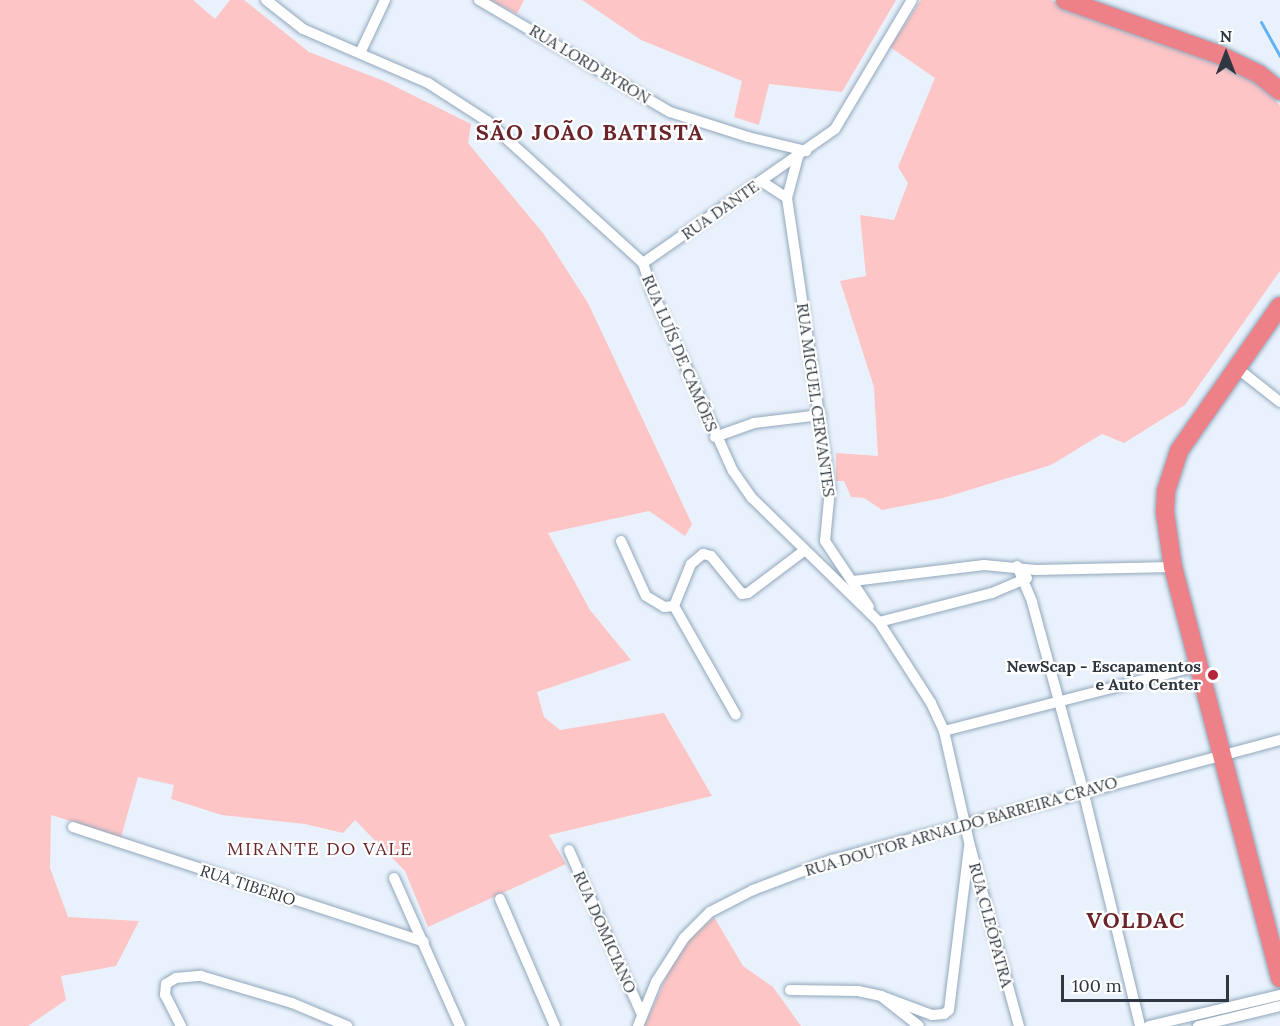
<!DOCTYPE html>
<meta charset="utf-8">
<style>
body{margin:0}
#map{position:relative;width:1280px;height:1026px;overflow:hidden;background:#e9f2fc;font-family:Lora,serif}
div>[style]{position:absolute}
.green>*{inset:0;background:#fdc5c5}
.stream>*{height:3px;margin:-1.5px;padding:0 1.5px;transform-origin:1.5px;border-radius:1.5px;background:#64b2f6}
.roads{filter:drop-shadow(0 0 2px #91a7bc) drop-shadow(0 0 2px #91a7bc)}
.minor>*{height:10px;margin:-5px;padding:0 5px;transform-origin:5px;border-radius:5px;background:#fff}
.trunk>*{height:18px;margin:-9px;padding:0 9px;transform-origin:9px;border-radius:9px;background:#ee8088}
.dots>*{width:16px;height:16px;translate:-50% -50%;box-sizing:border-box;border:3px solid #fff;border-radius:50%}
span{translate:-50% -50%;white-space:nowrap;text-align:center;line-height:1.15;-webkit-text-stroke:4.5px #fff;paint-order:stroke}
.street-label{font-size:16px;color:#2e3740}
.poi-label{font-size:16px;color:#2e3740;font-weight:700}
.right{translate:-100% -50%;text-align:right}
.neighbourhood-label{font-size:18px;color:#6b252a;letter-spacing:1.5px}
.district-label{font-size:22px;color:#6b252a;font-weight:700;letter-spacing:1.5px}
.north{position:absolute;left:1196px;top:24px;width:60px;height:60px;-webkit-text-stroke:4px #fff;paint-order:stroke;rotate:0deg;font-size:16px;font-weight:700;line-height:24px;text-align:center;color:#2e3740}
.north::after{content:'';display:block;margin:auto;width:21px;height:27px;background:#2e3740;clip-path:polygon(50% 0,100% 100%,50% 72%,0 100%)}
.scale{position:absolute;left:1061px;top:975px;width:168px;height:27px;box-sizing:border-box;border:3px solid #2e3740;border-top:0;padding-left:8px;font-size:18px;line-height:21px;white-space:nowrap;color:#2e3740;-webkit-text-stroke:4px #fff;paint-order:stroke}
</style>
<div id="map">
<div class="green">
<i style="clip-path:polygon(0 0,193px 0,215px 19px,230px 0,244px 0,309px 52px,384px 81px,471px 124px,468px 143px,543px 233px,588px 303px,692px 524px,685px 536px,649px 511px,548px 533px,590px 610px,631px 660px,537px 692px,544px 717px,560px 730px,664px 713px,712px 796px,549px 835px,566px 864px,428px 927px,405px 871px,355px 820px,343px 833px,305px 824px,222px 815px,171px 799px,174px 785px,138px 777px,121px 837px,51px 815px,50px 868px,68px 917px,139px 921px,116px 966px,61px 976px,66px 1000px,28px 1026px,0 1026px)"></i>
<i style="clip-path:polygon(490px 0,524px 0,517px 14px)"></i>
<i style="clip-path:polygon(582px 0,896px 0,842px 92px,769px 84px,759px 125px,734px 117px,742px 81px,641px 40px)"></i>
<i style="clip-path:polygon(921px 0,1051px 0,1224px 63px,1267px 89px,1280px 106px,1280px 271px,1185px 405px,1124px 443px,1102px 434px,1051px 465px,943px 498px,882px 510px,864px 498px,851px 497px,844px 481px,836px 481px,836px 453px,878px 456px,874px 387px,840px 281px,866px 276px,860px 215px,894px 220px,908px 183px,898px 167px,935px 78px,890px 47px)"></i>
<i style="clip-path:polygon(714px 917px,743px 966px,773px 987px,801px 1026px,644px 1026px,672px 965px,692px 937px)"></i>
</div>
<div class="stream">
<i style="left:1261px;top:22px;width:39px;rotate:61deg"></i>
</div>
<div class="roads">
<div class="minor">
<i style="left:266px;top:0;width:47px;rotate:38.1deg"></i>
<i style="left:303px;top:29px;width:136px;rotate:23.4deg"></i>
<i style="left:428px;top:83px;width:70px;rotate:32.8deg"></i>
<i style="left:487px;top:121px;width:211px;rotate:42.3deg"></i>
<i style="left:643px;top:263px;width:29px;rotate:72deg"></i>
<i style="left:652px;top:291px;width:197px;rotate:65.8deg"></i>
<i style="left:733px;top:471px;width:33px;rotate:55deg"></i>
<i style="left:752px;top:498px;width:177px;rotate:44.3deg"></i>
<i style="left:879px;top:622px;width:96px;rotate:57.3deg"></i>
<i style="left:931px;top:703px;width:31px;rotate:65deg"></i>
<i style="left:944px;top:731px;width:118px;rotate:77.3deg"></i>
<i style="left:970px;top:846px;width:187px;rotate:74.8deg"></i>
<i style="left:479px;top:0;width:221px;rotate:30.4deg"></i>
<i style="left:670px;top:112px;width:82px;rotate:17.8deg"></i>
<i style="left:748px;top:137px;width:60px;rotate:13.6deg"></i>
<i style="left:360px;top:53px;width:59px;rotate:-64.7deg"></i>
<i style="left:798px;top:157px;width:42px;rotate:105deg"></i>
<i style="left:787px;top:198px;width:294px;rotate:81.6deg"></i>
<i style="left:830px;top:489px;width:52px;rotate:95.5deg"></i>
<i style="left:825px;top:541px;width:79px;rotate:56.3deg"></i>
<i style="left:761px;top:181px;width:31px;rotate:33deg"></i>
<i style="left:643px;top:263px;width:234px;rotate:-34.9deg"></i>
<i style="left:835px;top:129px;width:150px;rotate:-59.2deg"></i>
<i style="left:1237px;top:368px;width:55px;rotate:38.3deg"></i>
<i style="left:715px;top:437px;width:41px;rotate:-19.7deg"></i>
<i style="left:754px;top:423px;width:67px;rotate:-6.8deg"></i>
<i style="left:621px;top:541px;width:60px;rotate:65.6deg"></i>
<i style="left:646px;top:596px;width:21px;rotate:31deg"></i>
<i style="left:664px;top:607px;width:10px;rotate:-6deg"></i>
<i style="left:674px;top:606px;width:45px;rotate:-68deg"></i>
<i style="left:691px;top:564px;width:16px;rotate:-40deg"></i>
<i style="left:703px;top:554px;width:8px;rotate:14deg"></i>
<i style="left:711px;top:556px;width:49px;rotate:50.8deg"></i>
<i style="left:742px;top:594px;width:6px;rotate:-9deg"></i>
<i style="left:748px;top:593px;width:71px;rotate:-37deg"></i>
<i style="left:1017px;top:566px;width:39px;rotate:67deg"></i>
<i style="left:1032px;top:602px;width:195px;rotate:74.8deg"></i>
<i style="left:1083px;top:790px;width:243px;rotate:76.4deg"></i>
<i style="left:853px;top:581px;width:132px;rotate:-7deg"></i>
<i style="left:984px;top:565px;width:52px;rotate:5.5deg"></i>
<i style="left:1036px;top:570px;width:137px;rotate:-1.3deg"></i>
<i style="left:674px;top:606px;width:125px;rotate:60.4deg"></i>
<i style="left:879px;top:622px;width:117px;rotate:-14.4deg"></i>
<i style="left:992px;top:593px;width:38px;rotate:-23deg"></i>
<i style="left:944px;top:731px;width:262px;rotate:-14.4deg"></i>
<i style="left:73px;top:827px;width:369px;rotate:18.1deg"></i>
<i style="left:569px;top:850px;width:180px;rotate:66.1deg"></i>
<i style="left:394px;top:878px;width:162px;rotate:66deg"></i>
<i style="left:500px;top:899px;width:138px;rotate:66.6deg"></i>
<i style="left:790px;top:990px;width:68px;rotate:0.8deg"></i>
<i style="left:858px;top:991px;width:24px;rotate:12deg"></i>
<i style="left:881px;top:996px;width:48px;rotate:38.3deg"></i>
<i style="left:881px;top:996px;width:54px;rotate:20.4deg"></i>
<i style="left:932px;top:1015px;width:12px;rotate:-5deg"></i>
<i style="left:944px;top:1014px;width:6px;rotate:-39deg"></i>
<i style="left:949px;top:1010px;width:164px;rotate:-83deg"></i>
<i style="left:181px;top:1026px;width:35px;rotate:-117deg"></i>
<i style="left:165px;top:995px;width:11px;rotate:-85deg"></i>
<i style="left:166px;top:984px;width:12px;rotate:-31deg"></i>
<i style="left:176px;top:978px;width:25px;rotate:-5deg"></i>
<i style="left:201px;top:976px;width:95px;rotate:16.5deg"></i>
<i style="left:292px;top:1003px;width:60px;rotate:22.7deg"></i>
<i style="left:638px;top:1026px;width:48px;rotate:-67.8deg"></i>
<i style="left:656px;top:982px;width:52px;rotate:-57.5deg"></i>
<i style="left:684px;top:938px;width:37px;rotate:-45deg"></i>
<i style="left:710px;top:912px;width:48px;rotate:-27.1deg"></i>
<i style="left:753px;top:890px;width:85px;rotate:-20.8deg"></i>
<i style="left:832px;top:860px;width:464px;rotate:-15deg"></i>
<i style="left:1149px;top:1026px;width:135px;rotate:-13.3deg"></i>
<i style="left:1198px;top:1026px;width:84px;rotate:-13.7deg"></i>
</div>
<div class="trunk">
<i style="left:1065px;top:0;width:164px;rotate:19.5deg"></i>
<i style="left:1220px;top:55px;width:43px;rotate:26deg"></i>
<i style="left:1259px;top:74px;width:27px;rotate:39deg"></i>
<i style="left:1280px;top:306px;width:177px;rotate:124.9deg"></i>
<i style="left:1179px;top:451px;width:42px;rotate:108deg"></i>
<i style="left:1166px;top:491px;width:22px;rotate:93deg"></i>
<i style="left:1165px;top:513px;width:55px;rotate:81.6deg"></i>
<i style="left:1173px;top:567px;width:425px;rotate:75.4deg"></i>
</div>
</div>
<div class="dots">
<i style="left:1213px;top:675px;background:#b6243a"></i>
</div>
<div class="street-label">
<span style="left:590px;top:64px;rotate:31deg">RUA LORD BYRON</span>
<span style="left:720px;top:210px;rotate:-35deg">RUA DANTE</span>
<span style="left:680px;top:353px;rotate:67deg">RUA LUÍS DE CAMÕES</span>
<span style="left:816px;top:400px;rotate:82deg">RUA MIGUEL CERVANTES</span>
<span style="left:961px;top:826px;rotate:-16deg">RUA DOUTOR ARNALDO BARREIRA CRAVO</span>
<span style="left:248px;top:885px;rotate:18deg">RUA TIBERIO</span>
<span style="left:991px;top:925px;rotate:75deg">RUA CLEÓPATRA</span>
<span style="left:605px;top:932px;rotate:66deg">RUA DOMICIANO</span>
</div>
<div class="poi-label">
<span class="right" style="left:1201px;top:675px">NewScap - Escapamentos<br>e Auto Center</span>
</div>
<div class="neighbourhood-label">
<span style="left:320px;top:849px">MIRANTE DO VALE</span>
</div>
<div class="district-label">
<span style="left:590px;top:133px">SÃO JOÃO BATISTA</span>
<span style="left:1136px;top:921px">VOLDAC</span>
</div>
<div class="north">N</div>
<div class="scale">100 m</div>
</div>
